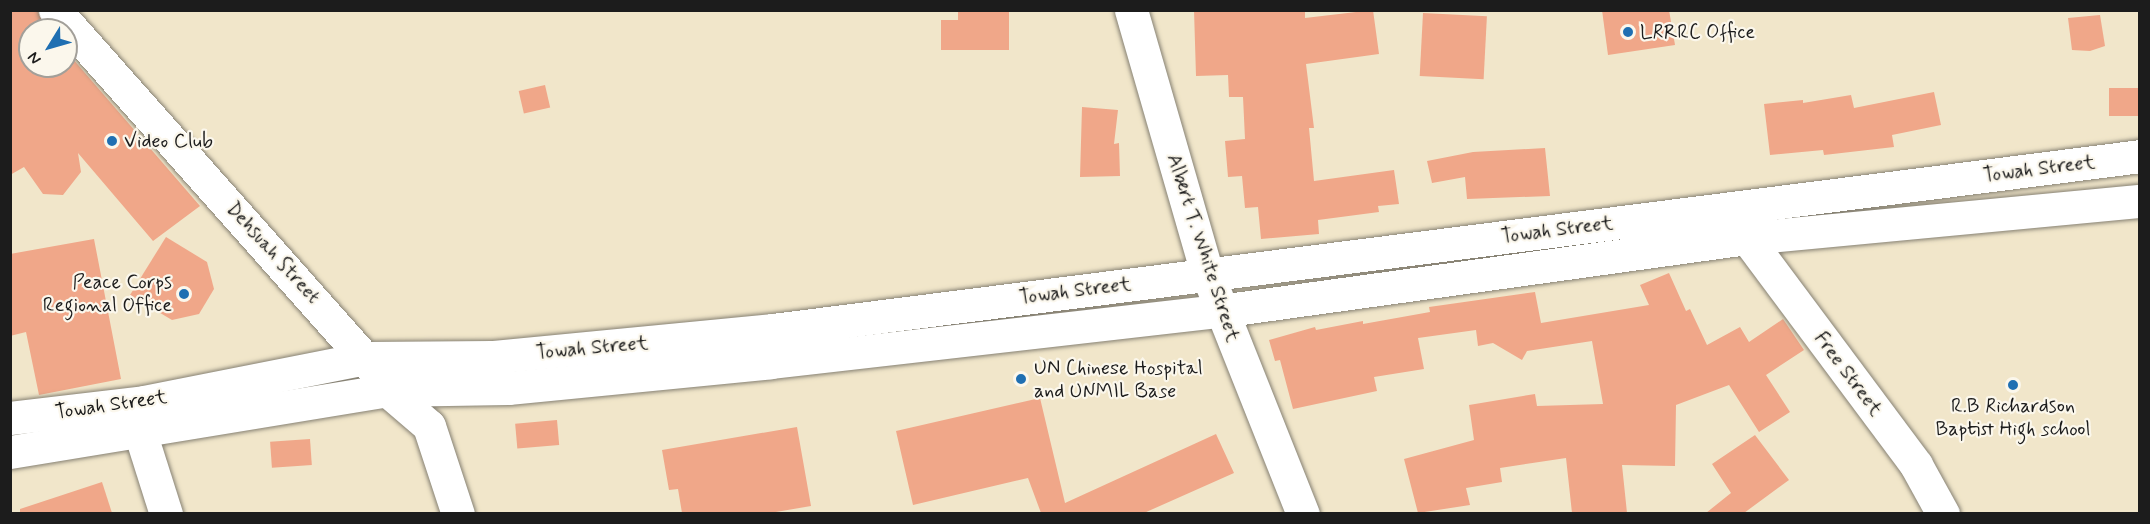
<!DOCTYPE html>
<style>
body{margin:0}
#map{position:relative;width:2150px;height:524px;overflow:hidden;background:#f1e6ca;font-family:Mynerve,sans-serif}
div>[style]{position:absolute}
.building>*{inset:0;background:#f0a789;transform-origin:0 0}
.roads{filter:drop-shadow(0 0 2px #868173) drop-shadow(0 0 2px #868173)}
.minor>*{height:33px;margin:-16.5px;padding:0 16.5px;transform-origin:16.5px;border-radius:16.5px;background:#fff}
.tertiary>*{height:33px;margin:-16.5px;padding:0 16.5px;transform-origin:16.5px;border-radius:16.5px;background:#fff}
.dots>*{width:16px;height:16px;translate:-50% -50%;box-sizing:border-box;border:3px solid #fbf7ec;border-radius:50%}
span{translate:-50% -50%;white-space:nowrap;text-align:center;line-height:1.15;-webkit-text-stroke:4.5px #fbf7ec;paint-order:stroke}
.poi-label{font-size:20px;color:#1c1c1c}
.left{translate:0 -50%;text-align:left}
.right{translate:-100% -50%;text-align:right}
.street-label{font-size:20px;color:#1c1c1c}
.frame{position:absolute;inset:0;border:12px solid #1c1c1c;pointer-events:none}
.north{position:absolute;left:18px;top:18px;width:60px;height:60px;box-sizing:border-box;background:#fbf7ec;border:2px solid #a29f99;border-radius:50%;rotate:233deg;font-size:16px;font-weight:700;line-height:24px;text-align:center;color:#1c1c1c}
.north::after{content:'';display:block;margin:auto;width:21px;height:27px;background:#1f6fb2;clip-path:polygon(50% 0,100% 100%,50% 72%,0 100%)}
</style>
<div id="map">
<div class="building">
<i style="clip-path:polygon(10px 10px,37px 10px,48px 30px,30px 30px,30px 66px,66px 66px,66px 51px,200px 206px,153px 241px,78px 153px,81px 172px,63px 195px,43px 194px,24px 167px,10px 175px)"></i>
<i style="clip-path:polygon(958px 10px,1009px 12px,1009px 50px,941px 50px,941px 20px,958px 20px)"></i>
<i style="clip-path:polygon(1194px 10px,1305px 10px,1305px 18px,1373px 10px,1379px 54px,1306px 64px,1314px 128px,1309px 128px,1314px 181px,1394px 170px,1399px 204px,1378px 206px,1379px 212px,1318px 220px,1319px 234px,1261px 239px,1258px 207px,1245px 208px,1242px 176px,1228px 177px,1225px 141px,1245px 139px,1243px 97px,1229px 97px,1228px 75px,1196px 76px)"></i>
<i style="clip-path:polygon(1602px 10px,1669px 10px,1675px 45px,1608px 55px)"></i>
<i style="left:1423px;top:13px;width:64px;height:63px;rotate:3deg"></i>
<i style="clip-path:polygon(2100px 15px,2105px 46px,2090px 51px,2072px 50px,2068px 18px)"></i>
<i style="left:545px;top:85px;width:23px;height:27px;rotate:77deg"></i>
<i style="left:2139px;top:88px;width:28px;height:30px;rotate:90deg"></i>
<i style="clip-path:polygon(1934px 92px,1941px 125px,1892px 135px,1894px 147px,1824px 155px,1823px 150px,1770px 155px,1764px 104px,1803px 100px,1803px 103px,1851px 95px,1854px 108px)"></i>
<i style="clip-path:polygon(1082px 107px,1118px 110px,1114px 144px,1119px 143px,1120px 176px,1080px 177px)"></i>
<i style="clip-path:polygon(1545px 148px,1550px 196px,1467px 199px,1465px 177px,1432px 183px,1427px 161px,1473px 152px)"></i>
<i style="clip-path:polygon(166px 237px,207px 262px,214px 289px,199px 314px,172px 320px,130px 295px)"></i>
<i style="clip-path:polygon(94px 239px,121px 379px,39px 395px,26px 332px,10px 336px,10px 254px)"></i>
<i style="clip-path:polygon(1669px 273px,1686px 311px,1690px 309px,1707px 345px,1740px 327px,1749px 342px,1783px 319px,1804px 350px,1766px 375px,1790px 412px,1759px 432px,1729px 385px,1676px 405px,1675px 466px,1622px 465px,1627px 513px,1572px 513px,1566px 458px,1500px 468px,1502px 482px,1466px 488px,1470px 505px,1418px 513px,1404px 459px,1474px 440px,1469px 405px,1535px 394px,1537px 406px,1603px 404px,1592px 341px,1527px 351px,1522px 360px,1493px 343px,1478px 346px,1476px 330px,1418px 338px,1424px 369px,1374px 377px,1377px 391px,1293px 409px,1280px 360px,1275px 361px,1269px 340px,1315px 327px,1316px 330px,1363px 321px,1363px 324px,1430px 312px,1429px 307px,1535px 292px,1541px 323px,1649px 305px,1640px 285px)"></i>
<i style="clip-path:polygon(1040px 398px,1065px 503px,1216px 434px,1234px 473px,1144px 513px,1041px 513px,1028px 478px,913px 505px,896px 431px)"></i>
<i style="left:557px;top:420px;width:25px;height:42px;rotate:85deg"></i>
<i style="clip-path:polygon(797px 427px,811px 506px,770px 513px,682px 513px,678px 489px,669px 490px,662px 450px)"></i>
<i style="clip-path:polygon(1755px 435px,1789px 480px,1744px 513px,1706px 513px,1731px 493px,1712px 464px)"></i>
<i style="left:310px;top:439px;width:26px;height:40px;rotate:86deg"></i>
<i style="clip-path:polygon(102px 482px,112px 513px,20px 513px,20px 509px)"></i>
</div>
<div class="roads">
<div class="minor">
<i style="left:1131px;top:10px;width:274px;rotate:73.9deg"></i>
<i style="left:1207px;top:273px;width:259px;rotate:68.3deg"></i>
<i style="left:1747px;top:238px;width:283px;rotate:53.3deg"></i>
<i style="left:1916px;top:465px;width:56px;rotate:61.1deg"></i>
<i style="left:387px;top:390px;width:55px;rotate:40.6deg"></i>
<i style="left:429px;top:426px;width:93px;rotate:71.8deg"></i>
<i style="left:140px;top:432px;width:86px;rotate:72.4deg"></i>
</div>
<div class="tertiary">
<i style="left:55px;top:10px;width:485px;rotate:48.4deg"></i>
<i style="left:10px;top:418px;width:135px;rotate:-6.8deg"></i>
<i style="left:144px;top:402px;width:227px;rotate:-11.2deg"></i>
<i style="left:367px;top:358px;width:125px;rotate:-0.5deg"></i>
<i style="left:492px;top:357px;width:282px;rotate:-5.5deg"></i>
<i style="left:773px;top:330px;width:1378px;rotate:-7.25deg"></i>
<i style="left:10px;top:452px;width:382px;rotate:-9.3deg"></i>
<i style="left:387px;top:390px;width:121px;rotate:-0.9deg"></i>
<i style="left:508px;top:388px;width:264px;rotate:-5.6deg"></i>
<i style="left:771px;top:362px;width:452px;rotate:-6.5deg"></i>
<i style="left:1220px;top:311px;width:532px;rotate:-7.89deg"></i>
<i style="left:1747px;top:238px;width:395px;rotate:-5.4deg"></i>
</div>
</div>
<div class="dots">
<i style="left:1628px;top:32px;background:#1f6fb2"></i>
<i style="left:112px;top:141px;background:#1f6fb2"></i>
<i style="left:184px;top:294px;background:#1f6fb2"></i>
<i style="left:1021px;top:379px;background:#1f6fb2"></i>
<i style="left:2013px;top:385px;background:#1f6fb2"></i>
</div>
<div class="poi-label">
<span class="left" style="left:1640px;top:32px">LRRRC Office</span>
<span class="left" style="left:124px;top:141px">Video Club</span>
<span class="right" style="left:172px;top:294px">Peace Corps<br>Regional Office</span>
<span class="left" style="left:1034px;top:380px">UN Chinese Hospital<br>and UNMIL Base</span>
<span style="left:2013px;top:418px">R.B Richardson<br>Baptist High school</span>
</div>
<div class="street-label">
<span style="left:2039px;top:169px;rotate:-7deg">Towah Street</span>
<span style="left:1557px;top:230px;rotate:-7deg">Towah Street</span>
<span style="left:1203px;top:248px;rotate:72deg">Albert T. White Street</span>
<span style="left:273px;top:253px;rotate:48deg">Dehsuah Street</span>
<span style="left:1075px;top:291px;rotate:-7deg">Towah Street</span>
<span style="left:592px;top:348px;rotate:-5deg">Towah Street</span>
<span style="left:1848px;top:374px;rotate:53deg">Free Street</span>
<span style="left:111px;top:405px;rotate:-8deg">Towah Street</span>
</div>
<div class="frame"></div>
<div class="north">N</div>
</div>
